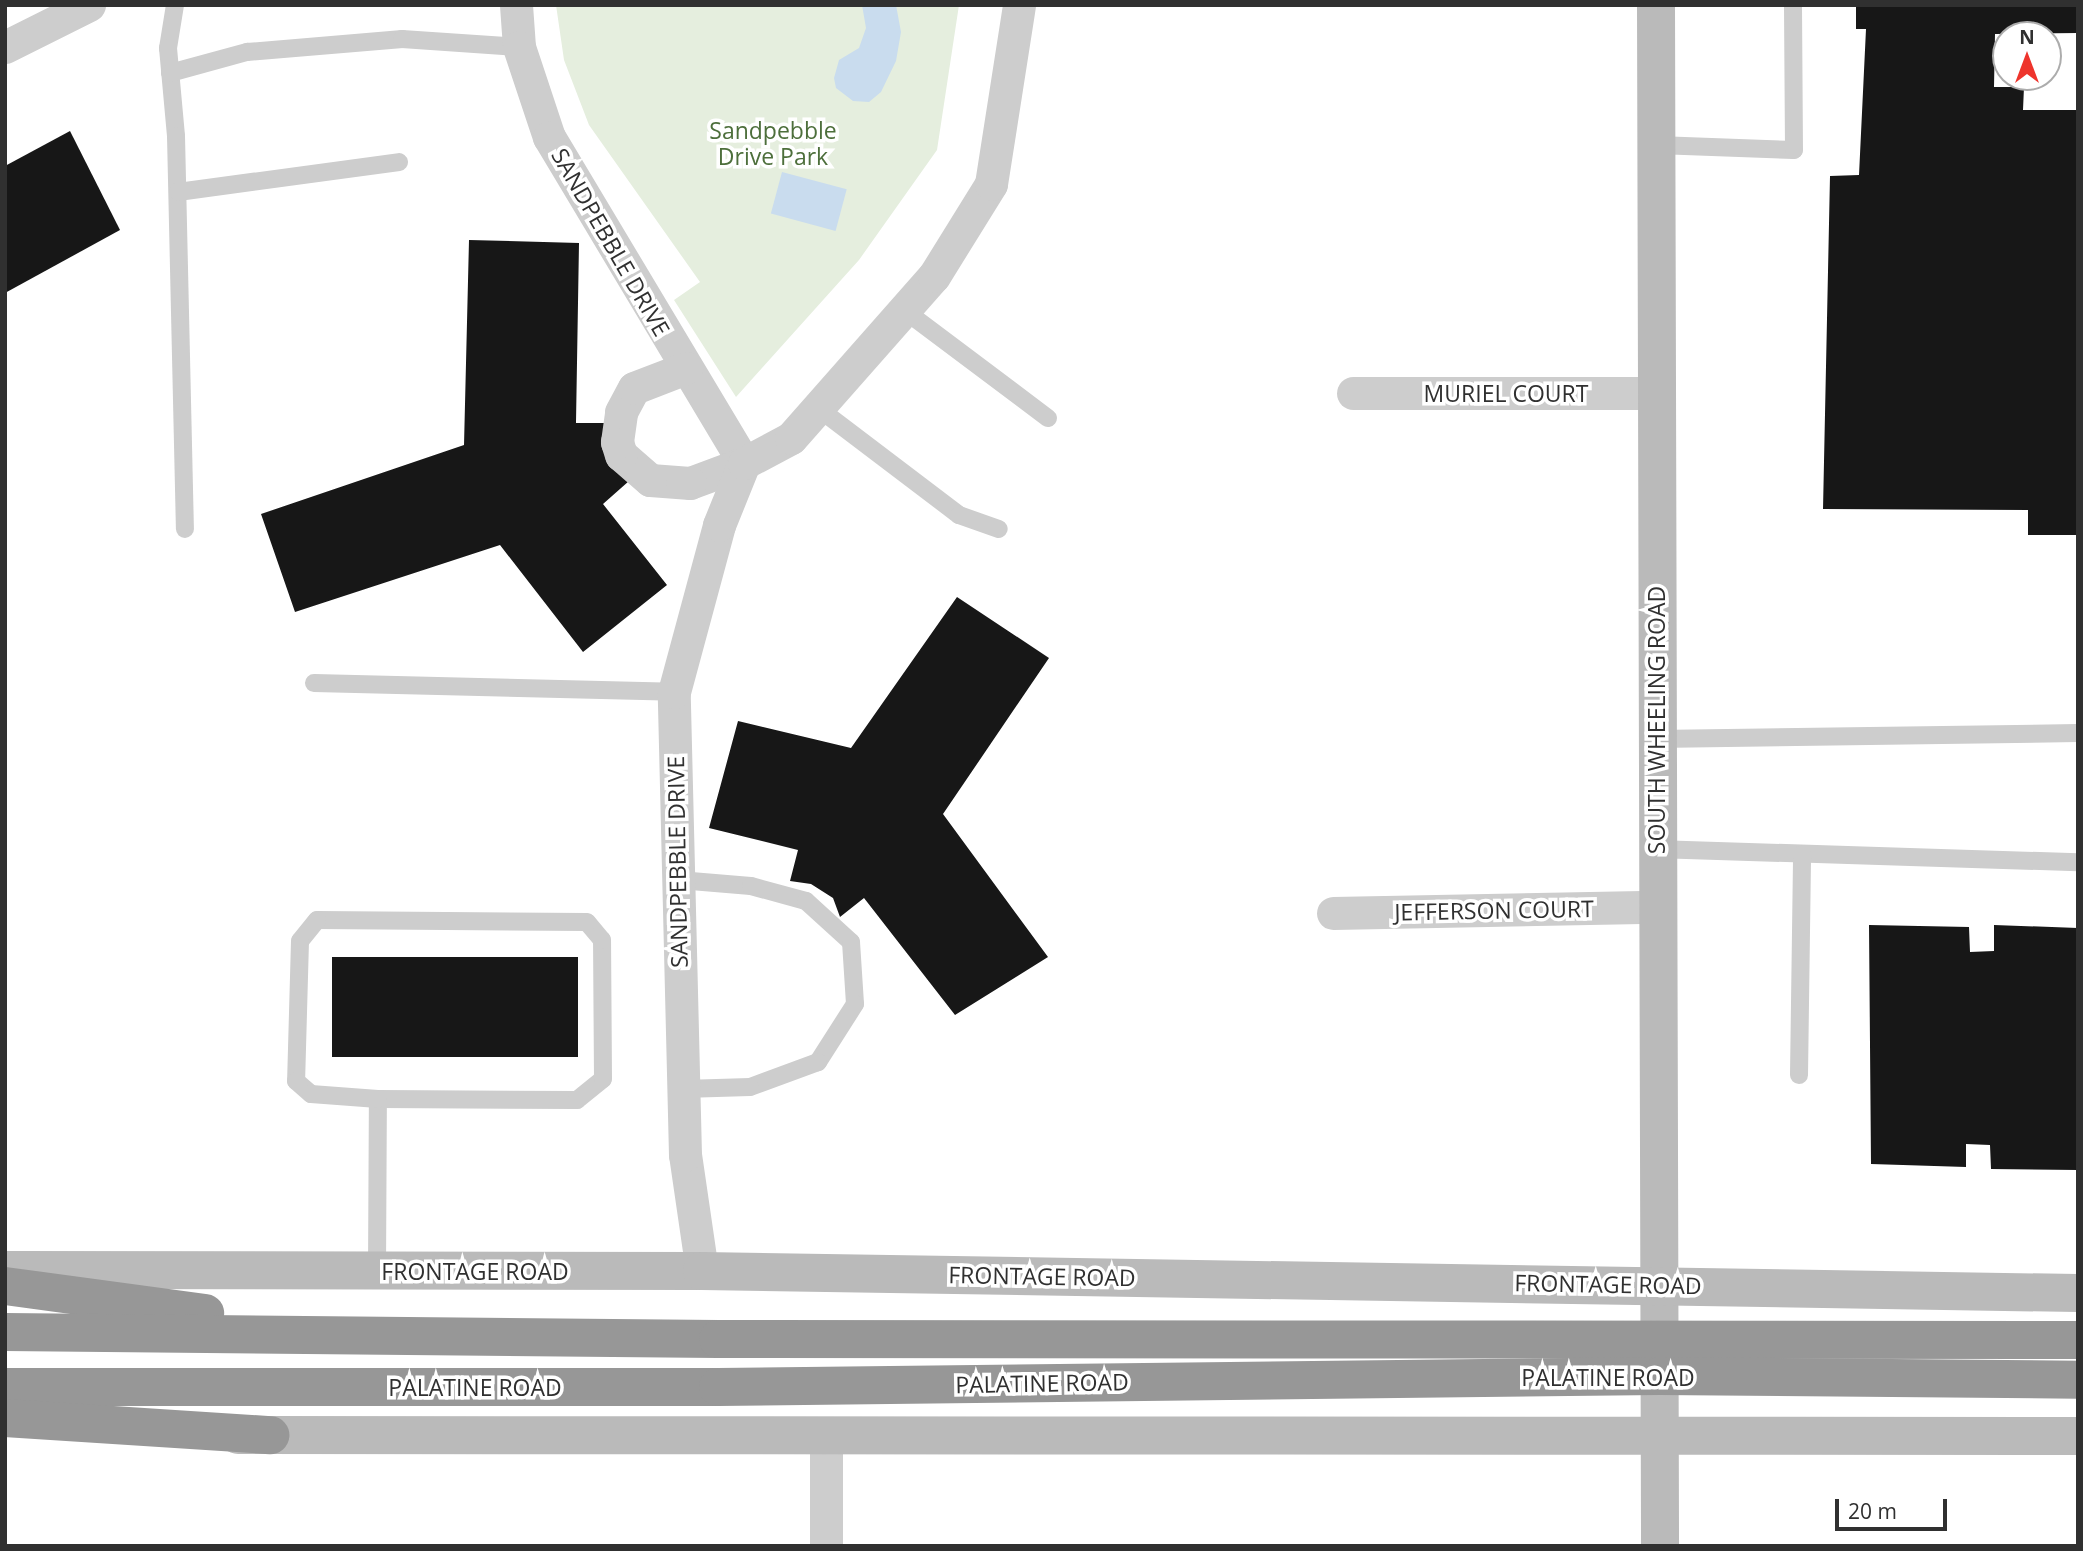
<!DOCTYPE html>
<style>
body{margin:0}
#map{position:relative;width:2083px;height:1551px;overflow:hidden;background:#fff;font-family:"Open Sans",sans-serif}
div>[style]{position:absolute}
.green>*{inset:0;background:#e5eede}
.water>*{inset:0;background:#c9dcee;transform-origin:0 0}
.building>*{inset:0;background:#171717;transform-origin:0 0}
.lane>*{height:18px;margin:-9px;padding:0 9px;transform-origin:9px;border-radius:9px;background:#cdcdcd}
.street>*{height:33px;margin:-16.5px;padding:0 16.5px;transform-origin:16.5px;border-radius:16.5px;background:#cdcdcd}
.secondary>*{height:38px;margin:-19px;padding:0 19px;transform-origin:19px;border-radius:19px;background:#bababa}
.highway>*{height:38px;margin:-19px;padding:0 19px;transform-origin:19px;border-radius:19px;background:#979797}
span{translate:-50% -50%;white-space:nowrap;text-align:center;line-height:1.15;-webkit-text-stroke:7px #fff;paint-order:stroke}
.park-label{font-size:23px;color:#4d6f3b}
.street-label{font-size:23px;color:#303030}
.frame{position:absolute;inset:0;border:7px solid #303030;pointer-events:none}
.north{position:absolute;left:1992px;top:21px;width:70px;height:70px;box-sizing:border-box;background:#fff;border:2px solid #acacac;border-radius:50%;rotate:0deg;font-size:19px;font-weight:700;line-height:28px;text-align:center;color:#303030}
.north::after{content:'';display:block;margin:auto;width:24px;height:32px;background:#ee342c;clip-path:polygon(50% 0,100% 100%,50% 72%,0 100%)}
.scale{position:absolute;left:1835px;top:1499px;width:112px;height:32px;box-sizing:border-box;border:4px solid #303030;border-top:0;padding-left:9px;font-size:21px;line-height:24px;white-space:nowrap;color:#303030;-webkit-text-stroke:5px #fff;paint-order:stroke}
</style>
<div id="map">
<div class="green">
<i style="clip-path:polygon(556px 5px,959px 5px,937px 150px,859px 260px,736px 397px,674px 300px,700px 282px,589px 125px,564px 60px)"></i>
</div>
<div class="water">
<i style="clip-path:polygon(862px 5px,896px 5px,901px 32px,896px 61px,881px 92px,869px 102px,853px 101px,836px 88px,834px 78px,839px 60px,859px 48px,866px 28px)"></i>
<i style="left:782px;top:172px;width:67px;height:43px;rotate:15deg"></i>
</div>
<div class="building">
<i style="clip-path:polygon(1856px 5px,2078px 5px,2078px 33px,1995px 34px,1994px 87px,2024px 87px,2023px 110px,2078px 110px,2078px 535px,2028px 535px,2028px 510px,1823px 509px,1830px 176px,1859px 175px,1866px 29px,1856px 29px)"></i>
<i style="clip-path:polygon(70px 131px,120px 230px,5px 293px,5px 166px)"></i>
<i style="clip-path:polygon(469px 240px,579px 243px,576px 423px,612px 423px,629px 481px,603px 504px,667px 585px,583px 652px,500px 545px,295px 612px,261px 514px,464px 445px)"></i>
<i style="clip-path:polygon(957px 597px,1049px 658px,943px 814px,1048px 957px,955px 1015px,864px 898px,840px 917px,833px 898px,811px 884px,790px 881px,798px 850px,709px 828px,738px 721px,851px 748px)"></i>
<i style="clip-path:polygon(1869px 925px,1969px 927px,1970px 952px,1994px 951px,1994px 925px,2078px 928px,2078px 1170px,1991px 1169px,1990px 1145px,1966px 1144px,1966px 1167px,1871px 1164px)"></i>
<i style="left:332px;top:957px;width:246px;height:100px"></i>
</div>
<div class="lane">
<i style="left:175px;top:5px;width:44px;rotate:99.2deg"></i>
<i style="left:168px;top:48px;width:88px;rotate:84.8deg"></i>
<i style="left:176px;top:136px;width:393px;rotate:88.7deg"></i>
<i style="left:170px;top:73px;width:80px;rotate:-15.3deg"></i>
<i style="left:247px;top:52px;width:156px;rotate:-4.8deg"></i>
<i style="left:402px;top:39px;width:117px;rotate:3.9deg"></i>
<i style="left:1657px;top:145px;width:137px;rotate:2.1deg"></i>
<i style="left:1794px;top:150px;width:145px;rotate:-90.4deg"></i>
<i style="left:178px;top:192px;width:223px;rotate:-7.7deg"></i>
<i style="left:904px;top:310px;width:180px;rotate:36.9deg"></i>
<i style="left:818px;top:408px;width:177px;rotate:37.2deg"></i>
<i style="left:959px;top:515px;width:42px;rotate:19.3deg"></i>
<i style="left:314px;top:683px;width:360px;rotate:1.4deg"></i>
<i style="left:1656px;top:739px;width:422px;rotate:-0.8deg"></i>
<i style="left:1655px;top:849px;width:423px;rotate:1.8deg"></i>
<i style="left:679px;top:880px;width:72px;rotate:4.8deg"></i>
<i style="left:751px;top:886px;width:57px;rotate:15.3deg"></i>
<i style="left:806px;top:901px;width:61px;rotate:42.3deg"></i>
<i style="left:851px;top:942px;width:62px;rotate:86.3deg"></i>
<i style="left:855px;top:1004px;width:69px;rotate:122.5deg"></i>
<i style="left:818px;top:1062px;width:72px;rotate:159.8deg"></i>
<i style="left:750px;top:1087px;width:67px;rotate:178.3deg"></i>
<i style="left:1799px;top:1075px;width:221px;rotate:-89.2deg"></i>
<i style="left:377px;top:1271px;width:172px;rotate:-89.7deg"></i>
<i style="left:378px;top:1099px;width:199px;rotate:0.3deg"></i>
<i style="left:577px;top:1100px;width:33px;rotate:-39deg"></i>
<i style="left:603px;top:1079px;width:139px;rotate:-90.4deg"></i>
<i style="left:602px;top:940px;width:23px;rotate:-130deg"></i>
<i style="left:587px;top:922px;width:270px;rotate:-179.6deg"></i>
<i style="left:317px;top:920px;width:27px;rotate:129deg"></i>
<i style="left:300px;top:941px;width:140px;rotate:91.6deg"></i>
<i style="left:296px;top:1081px;width:20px;rotate:41deg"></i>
<i style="left:311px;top:1094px;width:67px;rotate:4.3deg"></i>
</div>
<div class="street">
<i style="left:516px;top:5px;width:42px;rotate:85.9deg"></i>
<i style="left:519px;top:47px;width:95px;rotate:71.6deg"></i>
<i style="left:549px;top:137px;width:380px;rotate:59.1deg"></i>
<i style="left:744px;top:463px;width:58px;rotate:159.7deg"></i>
<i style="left:690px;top:483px;width:40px;rotate:-175.7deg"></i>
<i style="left:650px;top:480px;width:38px;rotate:-139deg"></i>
<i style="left:621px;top:455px;width:14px;rotate:-107deg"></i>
<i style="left:617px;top:442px;width:30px;rotate:-82deg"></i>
<i style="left:621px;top:412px;width:27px;rotate:-62deg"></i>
<i style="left:634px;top:388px;width:56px;rotate:-21deg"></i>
<i style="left:5px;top:47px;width:94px;rotate:-26.6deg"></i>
<i style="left:1353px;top:393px;width:305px"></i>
<i style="left:1333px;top:913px;width:322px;rotate:-1.1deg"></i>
<i style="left:702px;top:1271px;width:117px;rotate:-98.3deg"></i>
<i style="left:685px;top:1155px;width:463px;rotate:-91.4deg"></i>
<i style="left:674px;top:692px;width:173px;rotate:-74.9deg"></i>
<i style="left:719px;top:525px;width:67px;rotate:-68deg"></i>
<i style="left:744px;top:463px;width:53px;rotate:-28deg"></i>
<i style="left:791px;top:438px;width:216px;rotate:-48.6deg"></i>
<i style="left:934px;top:276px;width:108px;rotate:-58.2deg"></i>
<i style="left:991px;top:184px;width:181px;rotate:-81.1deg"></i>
<i style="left:826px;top:1435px;width:111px;rotate:90deg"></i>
</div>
<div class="secondary">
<i style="left:1656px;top:5px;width:1541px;rotate:89.85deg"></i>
<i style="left:5px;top:1270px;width:697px;rotate:0.08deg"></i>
<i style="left:702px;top:1271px;width:1376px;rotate:0.92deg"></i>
<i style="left:238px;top:1435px;width:1840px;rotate:0.03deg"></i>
</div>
<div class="highway">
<i style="left:5px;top:1286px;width:202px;rotate:7.7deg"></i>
<i style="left:5px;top:1332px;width:713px;rotate:0.56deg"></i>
<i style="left:718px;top:1339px;width:1360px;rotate:0.04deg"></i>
<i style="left:5px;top:1387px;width:713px"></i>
<i style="left:718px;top:1387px;width:941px;rotate:-0.67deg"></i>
<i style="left:1659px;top:1376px;width:419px;rotate:0.5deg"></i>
<i style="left:5px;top:1418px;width:266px;rotate:3.7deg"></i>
</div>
<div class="park-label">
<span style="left:773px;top:143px">Sandpebble<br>Drive Park</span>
</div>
<div class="street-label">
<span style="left:611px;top:242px;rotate:60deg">SANDPEBBLE DRIVE</span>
<span style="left:1506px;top:393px">MURIEL COURT</span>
<span style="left:1656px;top:720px;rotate:-90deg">SOUTH WHEELING ROAD</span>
<span style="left:677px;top:862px;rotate:-91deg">SANDPEBBLE DRIVE</span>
<span style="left:1494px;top:910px;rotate:-1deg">JEFFERSON COURT</span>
<span style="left:475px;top:1271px">FRONTAGE ROAD</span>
<span style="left:1042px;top:1276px;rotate:1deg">FRONTAGE ROAD</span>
<span style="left:1608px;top:1284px;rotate:1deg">FRONTAGE ROAD</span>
<span style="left:1608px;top:1377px">PALATINE ROAD</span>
<span style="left:1042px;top:1383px;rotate:-1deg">PALATINE ROAD</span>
<span style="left:475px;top:1387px">PALATINE ROAD</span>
</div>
<div class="frame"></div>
<div class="north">N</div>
<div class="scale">20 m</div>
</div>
